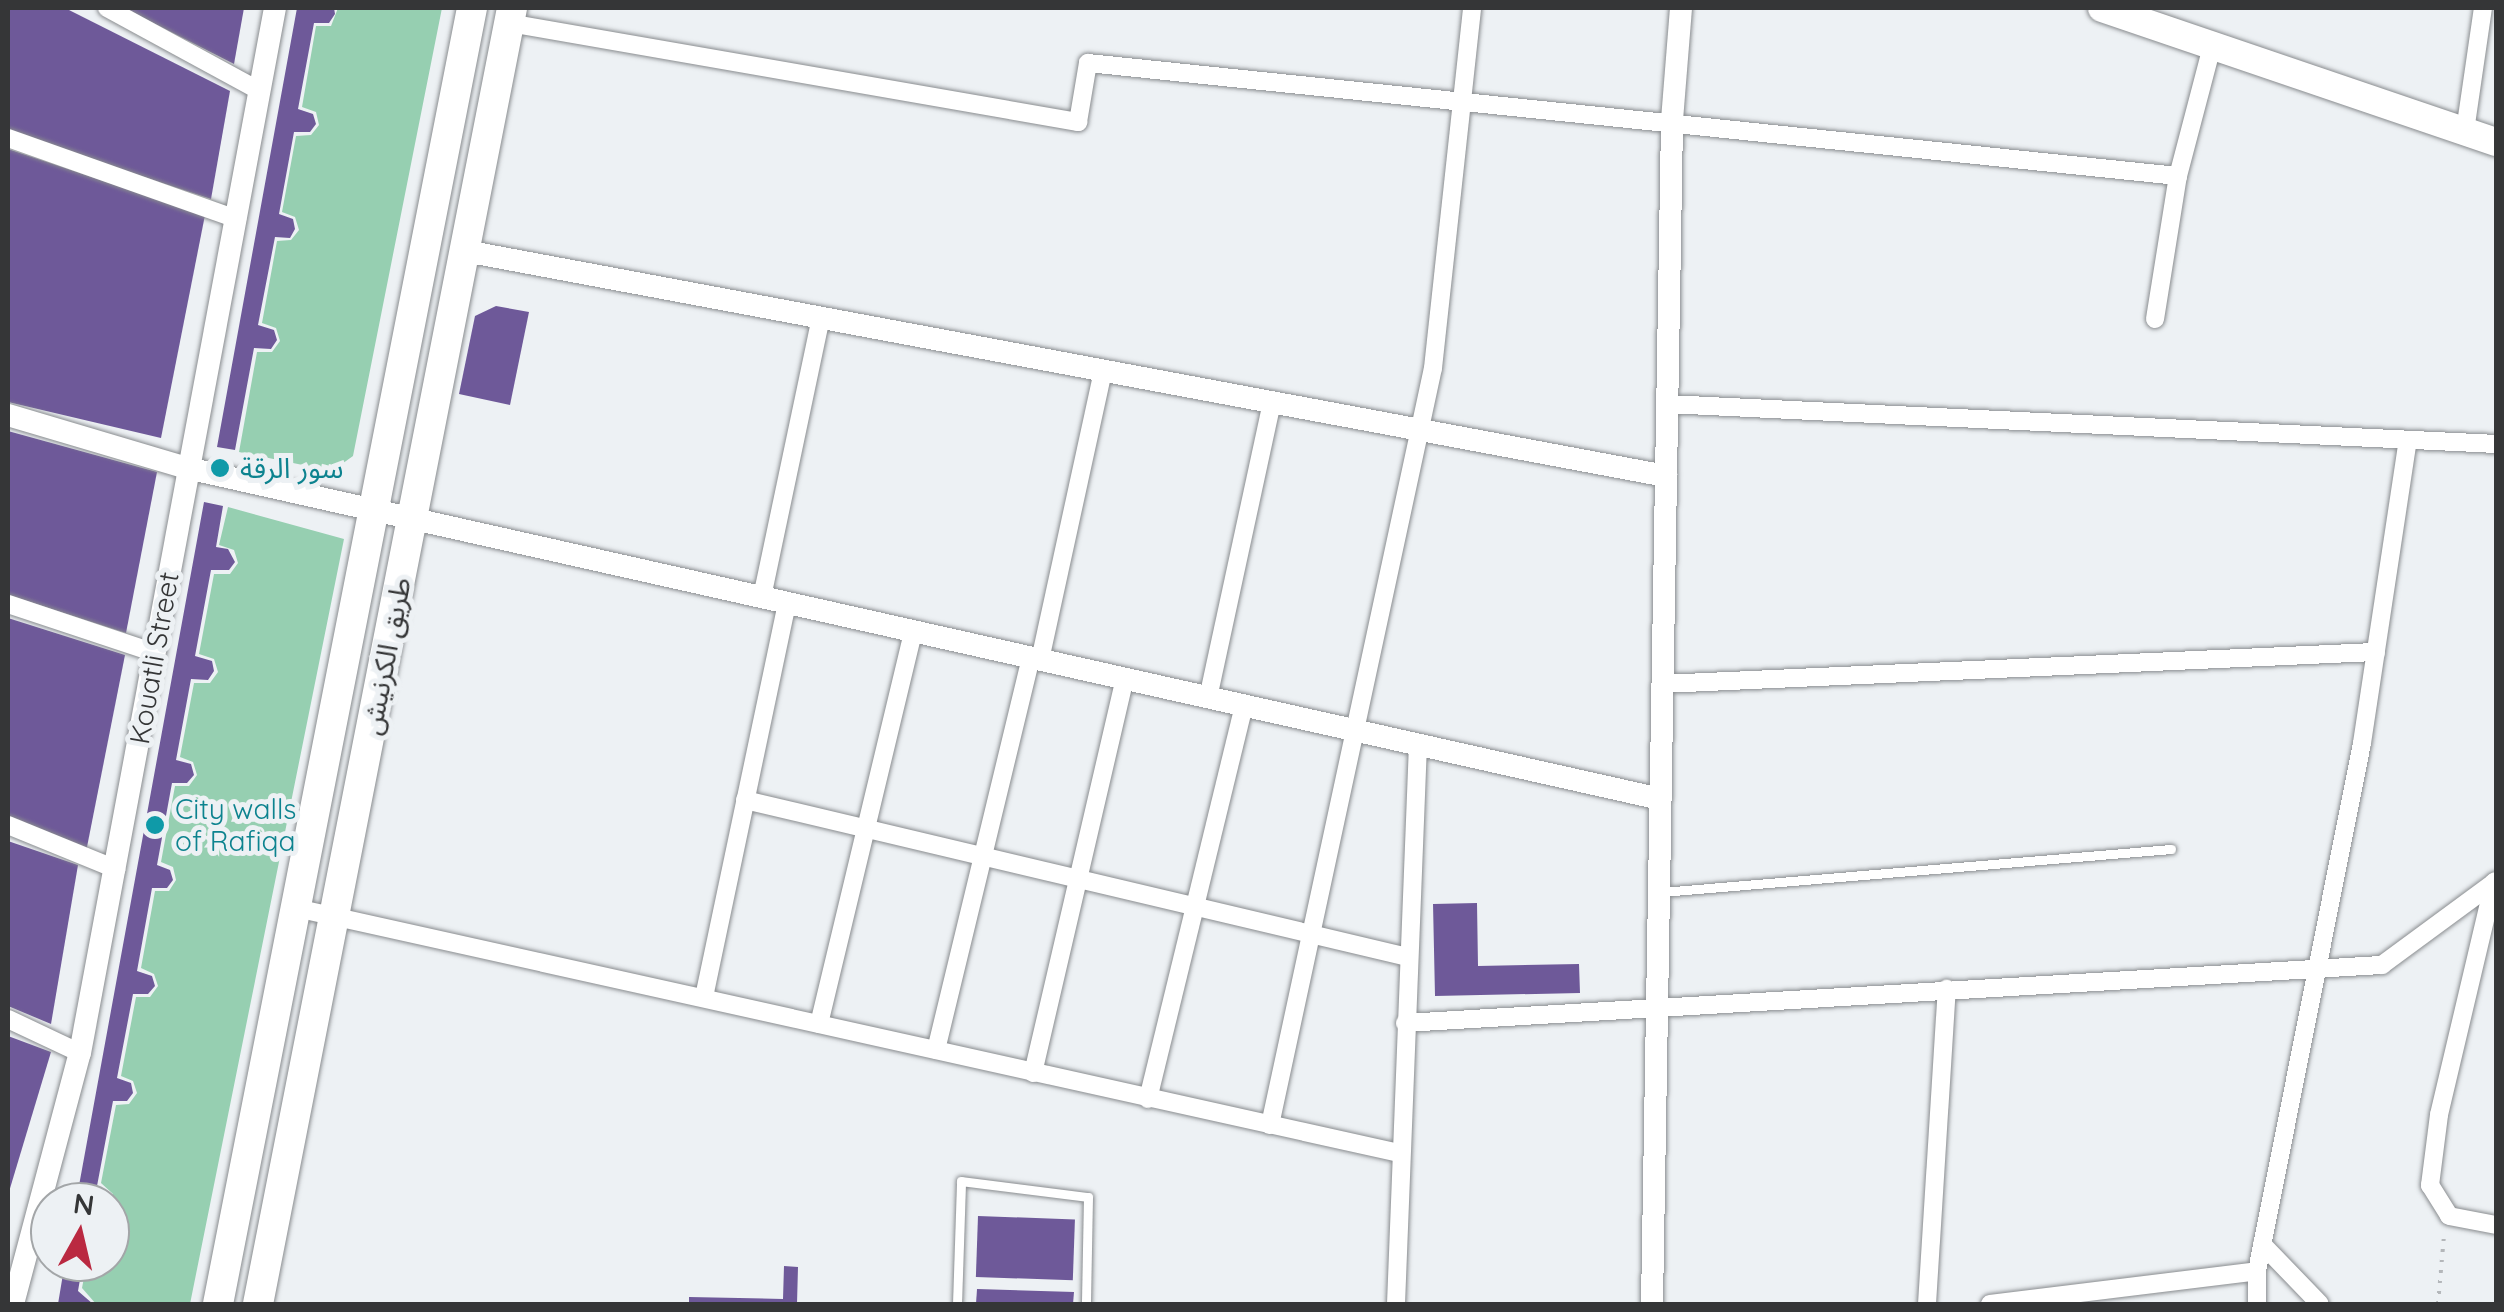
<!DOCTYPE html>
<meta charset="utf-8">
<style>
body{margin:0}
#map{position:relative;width:2504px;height:1312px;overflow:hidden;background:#edf1f4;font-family:Quicksand,"Noto Sans Arabic",sans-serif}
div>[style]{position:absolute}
.green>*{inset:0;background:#96cfb1}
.building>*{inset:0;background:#6e5999;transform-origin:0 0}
.path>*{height:4px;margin-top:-2px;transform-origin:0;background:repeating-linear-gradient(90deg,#b4b7ba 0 2.5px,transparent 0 10.5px)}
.roads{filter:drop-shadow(0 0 2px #898c8f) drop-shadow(0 0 2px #898c8f)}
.service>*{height:9px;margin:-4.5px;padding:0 4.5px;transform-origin:4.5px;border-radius:4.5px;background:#fff}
.minor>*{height:18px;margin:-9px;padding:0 9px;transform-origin:9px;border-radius:9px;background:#fff}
.tertiary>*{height:22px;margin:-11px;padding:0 11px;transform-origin:11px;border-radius:11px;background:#fff}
.secondary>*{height:28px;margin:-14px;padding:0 14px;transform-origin:14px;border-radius:14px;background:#fff}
.primary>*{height:30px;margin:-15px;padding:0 15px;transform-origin:15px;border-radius:15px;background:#fff}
.dots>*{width:28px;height:28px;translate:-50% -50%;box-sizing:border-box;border:5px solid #edf1f4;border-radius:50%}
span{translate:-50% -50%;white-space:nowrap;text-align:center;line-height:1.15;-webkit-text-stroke:10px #edf1f4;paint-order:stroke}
.culture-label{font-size:28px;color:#0d838f}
.left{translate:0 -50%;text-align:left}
.street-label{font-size:28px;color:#353637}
.frame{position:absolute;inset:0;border:10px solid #353637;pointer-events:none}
.north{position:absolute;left:30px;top:1182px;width:100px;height:100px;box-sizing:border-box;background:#edf1f4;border:2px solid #a3a6a8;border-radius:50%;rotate:8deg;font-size:28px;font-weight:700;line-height:40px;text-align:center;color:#353637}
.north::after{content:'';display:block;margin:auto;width:35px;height:45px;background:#ba2941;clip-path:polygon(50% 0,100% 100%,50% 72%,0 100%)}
</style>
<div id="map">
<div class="green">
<i style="clip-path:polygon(338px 8px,442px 8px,353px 456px,332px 471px,239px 452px,257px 352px,272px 352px,280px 341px,276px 328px,262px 323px,277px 241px,291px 240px,299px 230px,295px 217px,282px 212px,296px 136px,311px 135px,319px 125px,316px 112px,302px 107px,316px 26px,331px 26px)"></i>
<i style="clip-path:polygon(228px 507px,344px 539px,190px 1304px,96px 1304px,82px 1288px,87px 1262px,110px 1262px,113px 1194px,101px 1183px,116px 1105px,129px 1104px,137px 1093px,133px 1081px,121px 1076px,136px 997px,150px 997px,158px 986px,154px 974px,141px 968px,155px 891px,169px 891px,176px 880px,173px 867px,161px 862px,175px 786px,189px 786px,197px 775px,193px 762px,180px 757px,194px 683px,210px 683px,218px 672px,214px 659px,199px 654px,214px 574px,230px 574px,238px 563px,234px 550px,219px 545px)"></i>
</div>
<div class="building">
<i style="clip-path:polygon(8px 8px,65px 8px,230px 91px,211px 199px,8px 132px)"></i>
<i style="clip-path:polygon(124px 8px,244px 8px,234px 64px)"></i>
<i style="clip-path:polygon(297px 8px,334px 8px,335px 14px,329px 23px,314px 23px,298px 109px,313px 114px,316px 124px,310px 132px,294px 132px,279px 214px,293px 219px,295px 229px,290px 238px,275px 237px,258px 325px,274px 330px,277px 340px,271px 349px,254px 348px,235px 450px,217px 447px)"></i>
<i style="clip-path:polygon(8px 149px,205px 215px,161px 438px,8px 402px)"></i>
<i style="clip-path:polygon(496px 306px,529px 312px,510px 405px,459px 394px,475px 316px)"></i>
<i style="clip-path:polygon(8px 431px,157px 472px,126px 633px,8px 595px)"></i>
<i style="clip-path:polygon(204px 502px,223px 506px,216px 547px,228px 549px,235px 562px,229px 570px,211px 570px,195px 656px,212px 661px,214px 671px,208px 680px,191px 679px,176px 760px,191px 764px,194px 775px,187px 783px,172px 783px,157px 865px,170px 870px,173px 880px,167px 888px,152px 888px,137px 971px,152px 976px,155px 986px,148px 994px,133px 994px,117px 1078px,131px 1083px,133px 1093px,127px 1101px,113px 1101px,97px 1186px,110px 1200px,76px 1202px)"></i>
<i style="clip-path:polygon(8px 618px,125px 655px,86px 852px,8px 822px)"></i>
<i style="clip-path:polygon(8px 841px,78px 865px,51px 1024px,8px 1006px)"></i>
<i style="clip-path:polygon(1477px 903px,1478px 966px,1579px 964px,1580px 993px,1435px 996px,1433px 904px)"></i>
<i style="clip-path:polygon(8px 1036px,51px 1052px,8px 1195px)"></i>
<i style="left:978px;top:1216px;width:97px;height:61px;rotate:2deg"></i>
<i style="clip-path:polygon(65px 1262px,83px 1262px,78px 1291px,93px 1304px,58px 1304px)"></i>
<i style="clip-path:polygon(784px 1266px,798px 1267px,797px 1304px,689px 1304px,689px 1297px,783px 1299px)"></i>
<i style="clip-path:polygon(977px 1289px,1074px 1292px,1073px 1304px,976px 1304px)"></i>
</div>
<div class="path">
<i style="left:2438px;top:1304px;width:68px;rotate:-85deg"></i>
</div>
<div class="roads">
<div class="service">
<i style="left:1662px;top:892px;width:511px;rotate:-4.83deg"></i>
<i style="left:957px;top:1304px;width:123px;rotate:-88.1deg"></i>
<i style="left:961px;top:1181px;width:128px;rotate:7.2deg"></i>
<i style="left:1088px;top:1197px;width:107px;rotate:91.1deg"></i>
</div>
<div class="minor">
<i style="left:107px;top:8px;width:174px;rotate:28.5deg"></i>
<i style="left:509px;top:23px;width:578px;rotate:9.87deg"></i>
<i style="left:1078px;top:122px;width:60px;rotate:-80.4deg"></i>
<i style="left:1088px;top:63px;width:1096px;rotate:5.92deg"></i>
<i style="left:2465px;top:131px;width:124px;rotate:-81.7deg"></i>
<i style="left:8px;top:138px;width:243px;rotate:19.5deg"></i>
<i style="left:2155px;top:319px;width:145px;rotate:-80.9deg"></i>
<i style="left:2178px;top:176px;width:134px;rotate:-75.3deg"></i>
<i style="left:1667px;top:404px;width:830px;rotate:2.76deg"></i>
<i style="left:762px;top:597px;width:285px;rotate:-78.1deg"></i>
<i style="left:8px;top:604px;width:155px;rotate:18.4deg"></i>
<i style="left:1040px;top:660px;width:297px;rotate:-77.7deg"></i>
<i style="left:1662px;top:684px;width:715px;rotate:-2.57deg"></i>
<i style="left:1208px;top:698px;width:303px;rotate:-77.8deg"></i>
<i style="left:745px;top:800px;width:681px;rotate:13.32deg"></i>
<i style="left:8px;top:825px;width:117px;rotate:22.2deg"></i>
<i style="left:2494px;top:882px;width:239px;rotate:103.3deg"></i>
<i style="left:2439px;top:1115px;width:71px;rotate:97.3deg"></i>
<i style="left:2430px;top:1185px;width:36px;rotate:58deg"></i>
<i style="left:2449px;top:1216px;width:48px;rotate:10.8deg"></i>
<i style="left:296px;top:908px;width:1130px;rotate:12.52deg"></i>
<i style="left:704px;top:997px;width:403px;rotate:-78.1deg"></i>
<i style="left:8px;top:1019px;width:80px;rotate:25.3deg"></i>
<i style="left:1405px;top:1023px;width:979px;rotate:-3.4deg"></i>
<i style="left:2382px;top:965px;width:142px;rotate:-36.4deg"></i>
<i style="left:819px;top:1024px;width:403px;rotate:-76.5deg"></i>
<i style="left:936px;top:1050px;width:403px;rotate:-76.4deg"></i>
<i style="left:1033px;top:1073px;width:405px;rotate:-76.9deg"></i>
<i style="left:1148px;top:1099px;width:405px;rotate:-76.3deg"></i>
<i style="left:1270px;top:1125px;width:774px;rotate:-77.85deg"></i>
<i style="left:1433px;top:368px;width:362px;rotate:-83.8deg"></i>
<i style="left:2262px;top:1244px;width:83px;rotate:46deg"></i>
<i style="left:1396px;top:1304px;width:559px;rotate:-87.75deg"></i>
<i style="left:1927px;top:1304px;width:316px;rotate:-86.4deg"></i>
<i style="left:1990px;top:1304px;width:269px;rotate:-7deg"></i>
<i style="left:2257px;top:1304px;width:33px;rotate:-90deg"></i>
<i style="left:2257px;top:1271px;width:538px;rotate:-78.75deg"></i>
<i style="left:2362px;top:743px;width:306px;rotate:-81.4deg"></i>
</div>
<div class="tertiary">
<i style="left:465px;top:251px;width:1222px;rotate:10.61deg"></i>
<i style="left:8px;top:415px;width:187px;rotate:16.5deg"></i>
<i style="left:187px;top:468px;width:1510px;rotate:12.66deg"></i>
<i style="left:13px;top:1304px;width:260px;rotate:-75.1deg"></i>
<i style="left:80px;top:1053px;width:1063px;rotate:-79.43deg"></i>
<i style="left:1652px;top:1304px;width:1184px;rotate:-89.03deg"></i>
<i style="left:1672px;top:120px;width:112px;rotate:-85.4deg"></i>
</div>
<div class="secondary">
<i style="left:2102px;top:8px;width:416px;rotate:18.8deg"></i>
</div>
<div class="primary">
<i style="left:218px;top:1304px;width:1321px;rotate:-78.91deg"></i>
<i style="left:258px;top:1304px;width:1321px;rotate:-78.91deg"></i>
</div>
</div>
<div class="dots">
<i style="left:220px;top:468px;background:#0f9aa8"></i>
<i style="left:155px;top:825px;background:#0f9aa8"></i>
</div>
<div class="culture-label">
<span class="left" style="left:240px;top:468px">سور الرقة</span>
<span class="left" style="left:175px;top:825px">City walls<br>of Rafiqa</span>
</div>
<div class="street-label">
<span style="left:386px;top:656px;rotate:-79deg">طريق الكرنيش</span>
<span style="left:154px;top:658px;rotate:-80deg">Kouatli Street</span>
</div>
<div class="frame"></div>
<div class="north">N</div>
</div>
